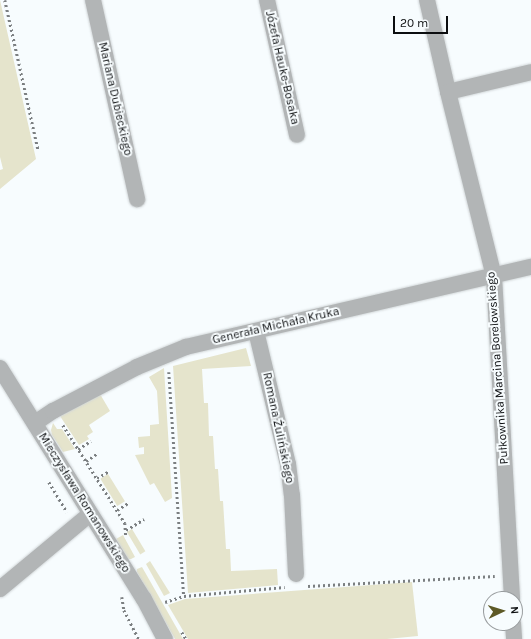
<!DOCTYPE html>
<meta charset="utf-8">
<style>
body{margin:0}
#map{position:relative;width:531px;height:639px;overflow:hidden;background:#f7fcfe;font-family:Karla,sans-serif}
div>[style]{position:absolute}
.green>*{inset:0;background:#e5e4cc;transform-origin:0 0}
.path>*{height:2.5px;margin-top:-1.25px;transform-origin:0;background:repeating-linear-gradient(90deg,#7b7f81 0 2px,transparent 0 5px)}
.roads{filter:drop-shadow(0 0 1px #d1d6d8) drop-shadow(0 0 1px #d1d6d8)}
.street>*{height:16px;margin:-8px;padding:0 8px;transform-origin:8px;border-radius:8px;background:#b2b5b6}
span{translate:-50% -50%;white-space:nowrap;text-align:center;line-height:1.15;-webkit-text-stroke:4px #f7fcfe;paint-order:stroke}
.street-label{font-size:12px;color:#0c0e10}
.north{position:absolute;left:483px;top:591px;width:40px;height:40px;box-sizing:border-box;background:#f7fcfe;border:1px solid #999d9f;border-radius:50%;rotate:86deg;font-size:11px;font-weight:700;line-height:16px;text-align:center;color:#0c0e10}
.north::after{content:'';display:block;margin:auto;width:14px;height:18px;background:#5d5926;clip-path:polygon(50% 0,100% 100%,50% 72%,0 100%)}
.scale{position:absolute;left:393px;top:16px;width:55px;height:18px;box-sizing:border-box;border:2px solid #0c0e10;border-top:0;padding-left:5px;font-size:12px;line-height:14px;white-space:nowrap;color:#0c0e10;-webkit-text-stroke:3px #f7fcfe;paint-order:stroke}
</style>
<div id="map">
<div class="green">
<i style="clip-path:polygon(0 0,36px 159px,0 189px,0 170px,3px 169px,0 157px)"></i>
<i style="clip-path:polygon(246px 348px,251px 366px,202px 369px,204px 403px,208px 403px,209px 436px,213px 436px,215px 469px,218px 469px,220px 501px,223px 501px,226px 549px,230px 549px,231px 571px,277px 569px,278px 585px,188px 593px,173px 366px)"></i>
<i style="clip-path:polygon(164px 368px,172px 498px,165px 502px,154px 483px,150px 485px,135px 455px,144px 454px,144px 447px,139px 448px,138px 437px,150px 436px,150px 425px,159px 424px,157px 391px,149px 377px)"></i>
<i style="clip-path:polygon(100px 394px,110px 411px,89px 425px,93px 432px,87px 436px,89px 439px,79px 445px,60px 416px)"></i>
<i style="clip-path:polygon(53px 423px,57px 429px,62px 429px,75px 449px,63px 452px,52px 435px,51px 430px)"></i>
<i style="left:108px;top:474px;width:32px;height:9px;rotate:58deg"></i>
<i style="left:132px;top:529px;width:26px;height:6px;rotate:59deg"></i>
<i style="clip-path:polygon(123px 535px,135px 557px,131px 559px,128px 559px,116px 539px)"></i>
<i style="clip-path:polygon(150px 561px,170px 593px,164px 596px,146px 564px)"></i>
<i style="clip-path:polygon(142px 567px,183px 639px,175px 639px,137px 572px,137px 569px)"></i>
<i style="clip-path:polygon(412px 582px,418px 636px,387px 639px,188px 639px,168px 605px,185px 599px)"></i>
</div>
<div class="path">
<i style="left:5px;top:0;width:153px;rotate:77.5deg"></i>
<i style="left:169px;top:372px;width:225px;rotate:86.2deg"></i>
<i style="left:63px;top:425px;width:116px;rotate:57.7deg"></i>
<i style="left:125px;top:523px;width:13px;rotate:86deg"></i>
<i style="left:78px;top:449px;width:15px;rotate:-32deg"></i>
<i style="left:86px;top:461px;width:14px;rotate:-34deg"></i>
<i style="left:97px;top:478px;width:14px;rotate:-30deg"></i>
<i style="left:49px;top:482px;width:35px;rotate:59deg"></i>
<i style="left:117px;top:510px;width:13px;rotate:-32deg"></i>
<i style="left:126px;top:530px;width:21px;rotate:-31deg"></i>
<i style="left:308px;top:586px;width:187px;rotate:-3.1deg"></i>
<i style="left:122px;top:597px;width:13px;rotate:81deg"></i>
<i style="left:124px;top:610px;width:33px;rotate:63deg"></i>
<i style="left:165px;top:602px;width:20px;rotate:-18deg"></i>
<i style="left:184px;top:596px;width:101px;rotate:-5.1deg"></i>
<i style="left:182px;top:632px;width:8px;rotate:60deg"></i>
</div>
<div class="roads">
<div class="street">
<i style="left:93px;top:0;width:204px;rotate:77.5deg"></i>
<i style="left:267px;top:0;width:138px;rotate:77.5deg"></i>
<i style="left:427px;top:0;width:94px;rotate:77.1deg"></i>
<i style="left:448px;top:92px;width:190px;rotate:76deg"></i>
<i style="left:494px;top:276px;width:324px;rotate:86.8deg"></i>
<i style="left:448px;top:92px;width:85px;rotate:-13.5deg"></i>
<i style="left:256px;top:331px;width:137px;rotate:76.5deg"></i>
<i style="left:288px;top:464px;width:31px;rotate:83deg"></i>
<i style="left:292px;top:495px;width:79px;rotate:87.1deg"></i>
<i style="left:0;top:368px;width:272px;rotate:58.1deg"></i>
<i style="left:144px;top:599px;width:45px;rotate:62.3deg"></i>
<i style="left:35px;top:423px;width:22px;rotate:-34deg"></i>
<i style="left:53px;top:411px;width:95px;rotate:-27.6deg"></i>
<i style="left:137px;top:367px;width:53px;rotate:-22.2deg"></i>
<i style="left:186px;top:347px;width:354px;rotate:-13.1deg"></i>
<i style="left:0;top:589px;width:117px;rotate:-39.8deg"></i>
<i style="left:513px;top:623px;width:16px;rotate:86deg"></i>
</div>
</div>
<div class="street-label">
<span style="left:282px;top:68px;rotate:77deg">Józefa Hauke-Bosaka</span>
<span style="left:115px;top:99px;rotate:77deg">Mariana Dubieckiego</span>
<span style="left:276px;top:326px;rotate:-13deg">Generała Michała Kruka</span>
<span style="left:498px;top:368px;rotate:-94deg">Pułkownika Marcina Borelowskiego</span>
<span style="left:278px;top:428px;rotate:78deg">Romana Żulińskiego</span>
<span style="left:84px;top:503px;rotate:58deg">Mieczysława Romanowskiego</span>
</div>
<div class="north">N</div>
<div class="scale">20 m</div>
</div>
